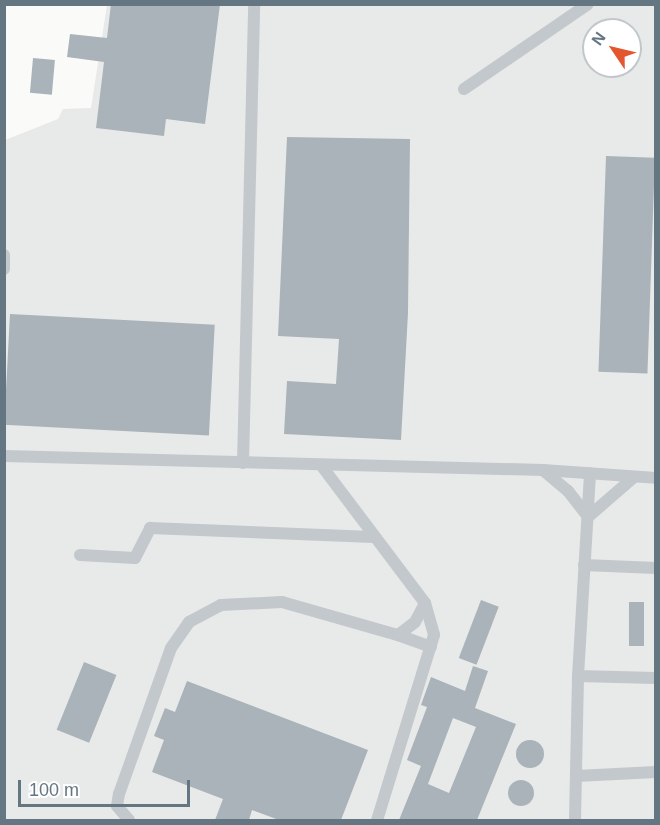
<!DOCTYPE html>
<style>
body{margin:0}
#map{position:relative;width:660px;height:825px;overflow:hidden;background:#fafaf8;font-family:Helvetica,sans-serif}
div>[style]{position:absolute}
.built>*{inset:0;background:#e8e9e9}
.building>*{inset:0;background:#aab3b9;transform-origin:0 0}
.round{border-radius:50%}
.minor>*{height:12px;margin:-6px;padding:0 6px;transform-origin:6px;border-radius:6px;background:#c3c8cc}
span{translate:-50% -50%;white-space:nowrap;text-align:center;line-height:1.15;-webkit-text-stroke:6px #fff;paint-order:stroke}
.frame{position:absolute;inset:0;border:6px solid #657683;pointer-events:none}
.north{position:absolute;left:582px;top:18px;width:60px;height:60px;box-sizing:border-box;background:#fff;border:2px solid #c1c8cd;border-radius:50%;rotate:305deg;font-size:16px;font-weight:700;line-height:24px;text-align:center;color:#657683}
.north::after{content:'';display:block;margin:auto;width:21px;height:27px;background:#e4572e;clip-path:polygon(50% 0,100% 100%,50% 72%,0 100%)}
.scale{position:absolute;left:18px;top:780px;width:172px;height:27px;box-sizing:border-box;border:3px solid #657683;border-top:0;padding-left:8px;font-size:18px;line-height:21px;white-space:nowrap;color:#657683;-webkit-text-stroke:4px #fff;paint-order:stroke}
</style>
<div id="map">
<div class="built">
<i style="clip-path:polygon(evenodd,107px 5px,655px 5px,655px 820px,5px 820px,5px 140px,58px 119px,63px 109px,91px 108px,107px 5px,594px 30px,630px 30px,630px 66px,594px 66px,594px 30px)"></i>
</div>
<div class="building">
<i style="clip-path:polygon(111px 4px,220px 4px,205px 124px,166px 119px,164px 136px,96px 128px,104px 62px,67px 57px,70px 34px,107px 38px)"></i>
<i style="left:33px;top:58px;width:22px;height:35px;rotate:5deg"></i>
<i style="clip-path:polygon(287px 137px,410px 139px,408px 313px,401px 440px,284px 434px,287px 381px,336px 384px,339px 339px,278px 336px)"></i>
<i style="left:606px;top:156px;width:49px;height:216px;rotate:2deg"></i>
<i style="left:10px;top:314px;width:205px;height:111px;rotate:3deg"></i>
<i style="left:481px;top:600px;width:19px;height:62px;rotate:21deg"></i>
<i style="left:629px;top:602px;width:15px;height:44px"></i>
<i style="left:84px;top:662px;width:35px;height:73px;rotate:22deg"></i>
<i style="clip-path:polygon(evenodd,473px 666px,488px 671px,475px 708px,516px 724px,477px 820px,399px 820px,421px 766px,407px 760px,427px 707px,421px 705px,431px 677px,465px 691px,473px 666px,453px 718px,476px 727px,449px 793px,428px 784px,453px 718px)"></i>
<i style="clip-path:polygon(187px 681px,368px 750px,341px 820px,279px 820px,252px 810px,249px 820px,215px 820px,223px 799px,152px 772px,164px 740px,154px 736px,165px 708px,175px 712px)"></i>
<i class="round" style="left:516px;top:740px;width:28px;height:28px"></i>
<i class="round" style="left:508px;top:780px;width:26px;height:26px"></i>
</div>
<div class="minor">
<i style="left:464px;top:89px;width:150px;rotate:-34.4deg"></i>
<i style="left:4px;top:255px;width:14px;rotate:90deg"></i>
<i style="left:4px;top:456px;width:539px;rotate:1.49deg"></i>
<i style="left:543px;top:470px;width:113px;rotate:4deg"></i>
<i style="left:243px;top:463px;width:459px;rotate:-88.6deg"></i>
<i style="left:321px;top:465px;width:173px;rotate:53deg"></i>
<i style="left:425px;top:603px;width:33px;rotate:74deg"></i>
<i style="left:434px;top:635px;width:194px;rotate:107.1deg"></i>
<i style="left:544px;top:471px;width:31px;rotate:40deg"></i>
<i style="left:568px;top:491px;width:33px;rotate:52deg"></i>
<i style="left:588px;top:517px;width:61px;rotate:-41deg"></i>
<i style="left:80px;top:555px;width:55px;rotate:3.1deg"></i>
<i style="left:135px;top:558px;width:34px;rotate:-63deg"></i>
<i style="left:150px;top:528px;width:223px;rotate:2.3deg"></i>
<i style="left:584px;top:565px;width:72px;rotate:2.4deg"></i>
<i style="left:398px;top:635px;width:35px;rotate:20deg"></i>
<i style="left:578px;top:676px;width:78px;rotate:1.5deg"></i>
<i style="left:576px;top:776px;width:80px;rotate:-2.9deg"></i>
<i style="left:129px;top:820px;width:18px;rotate:-131deg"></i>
<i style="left:117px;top:806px;width:12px;rotate:-81deg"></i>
<i style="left:119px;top:794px;width:155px;rotate:-70.4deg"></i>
<i style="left:171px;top:648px;width:32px;rotate:-55deg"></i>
<i style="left:189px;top:622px;width:36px;rotate:-28deg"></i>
<i style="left:221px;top:605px;width:61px;rotate:-2.8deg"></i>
<i style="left:282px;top:602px;width:121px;rotate:15.9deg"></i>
<i style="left:398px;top:635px;width:21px;rotate:-37deg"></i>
<i style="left:415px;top:622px;width:21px;rotate:-62deg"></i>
<i style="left:575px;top:820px;width:144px;rotate:-88.8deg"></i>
<i style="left:578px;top:676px;width:203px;rotate:-86.6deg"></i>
</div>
<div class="frame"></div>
<div class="north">N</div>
<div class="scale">100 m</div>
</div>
